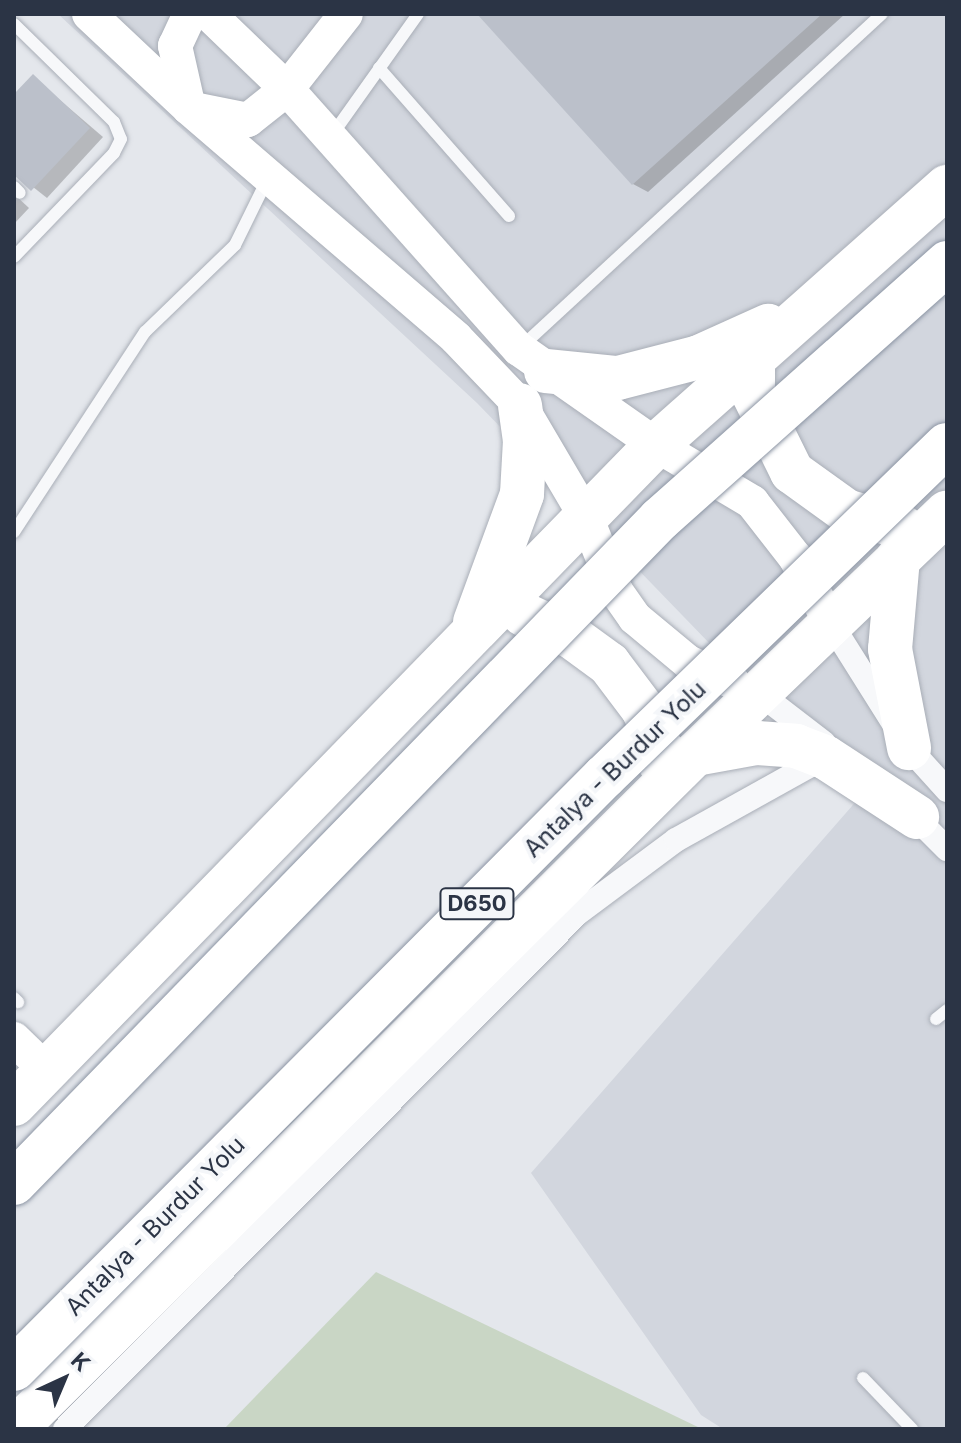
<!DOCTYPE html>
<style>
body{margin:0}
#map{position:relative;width:961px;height:1443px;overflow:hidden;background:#e4e7ec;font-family:Inter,sans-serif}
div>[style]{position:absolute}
.built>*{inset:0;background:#d2d6de}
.green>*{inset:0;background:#c9d6c5}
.shadow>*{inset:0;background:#0003}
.building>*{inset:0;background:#bbc0ca}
.roads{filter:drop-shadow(0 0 2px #a9aeb7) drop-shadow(0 0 2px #a9aeb7)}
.lane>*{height:12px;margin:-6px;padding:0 6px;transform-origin:6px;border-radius:6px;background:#f7f8fa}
.street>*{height:24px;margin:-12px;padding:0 12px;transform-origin:12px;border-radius:12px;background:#f7f8fa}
.secondary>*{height:34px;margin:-17px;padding:0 17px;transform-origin:17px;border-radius:17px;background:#fff}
.highway>*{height:44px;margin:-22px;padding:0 22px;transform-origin:22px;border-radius:22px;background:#fff}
.bridges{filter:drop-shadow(0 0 2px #8b94a3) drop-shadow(0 0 2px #8b94a3)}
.highway-bridge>*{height:44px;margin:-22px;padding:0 22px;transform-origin:22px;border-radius:22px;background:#fff}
span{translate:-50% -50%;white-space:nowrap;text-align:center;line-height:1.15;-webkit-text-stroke:8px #f4f6f9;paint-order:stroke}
.shield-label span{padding:2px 6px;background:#f4f6f9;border:2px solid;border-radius:6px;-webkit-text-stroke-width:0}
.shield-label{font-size:22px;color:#2b3445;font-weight:700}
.street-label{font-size:24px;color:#2b3445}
.frame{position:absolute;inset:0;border:16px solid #2b3445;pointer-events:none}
.north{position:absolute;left:24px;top:1339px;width:80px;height:80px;-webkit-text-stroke:6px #f4f6f9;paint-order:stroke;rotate:44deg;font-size:22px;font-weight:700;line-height:32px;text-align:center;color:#2b3445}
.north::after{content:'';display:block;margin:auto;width:28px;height:36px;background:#2b3445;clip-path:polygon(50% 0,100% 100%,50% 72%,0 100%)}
</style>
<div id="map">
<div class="built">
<i style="clip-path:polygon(58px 14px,947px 14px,947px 1429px,723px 1429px,701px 1415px,531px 1173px,859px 798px,477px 403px)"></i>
</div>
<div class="green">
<i style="clip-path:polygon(376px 1272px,702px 1429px,224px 1429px)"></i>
</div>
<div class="shadow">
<i style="clip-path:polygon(480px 14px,845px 14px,648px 192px,633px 184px)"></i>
<i style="clip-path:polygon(33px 77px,103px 137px,47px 198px,14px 172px,14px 97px)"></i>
<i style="clip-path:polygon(14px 194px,29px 208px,14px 224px)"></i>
</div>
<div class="building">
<i style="clip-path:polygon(477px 14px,822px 14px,632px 185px)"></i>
<i style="clip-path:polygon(33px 74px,90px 128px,31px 191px,14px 175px,14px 94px)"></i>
</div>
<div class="roads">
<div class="lane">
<i style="left:14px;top:24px;width:140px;rotate:44.4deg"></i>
<i style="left:114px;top:122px;width:18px;rotate:68deg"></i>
<i style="left:121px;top:139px;width:16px;rotate:117deg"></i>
<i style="left:114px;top:153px;width:144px;rotate:133.9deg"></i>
<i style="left:379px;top:68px;width:197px;rotate:48.7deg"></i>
<i style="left:332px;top:135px;width:148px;rotate:-54.6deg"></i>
<i style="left:14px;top:187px;width:8px;rotate:45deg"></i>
<i style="left:521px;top:347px;width:491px;rotate:-42.7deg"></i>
<i style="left:14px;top:532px;width:239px;rotate:-56.8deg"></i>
<i style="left:145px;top:332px;width:125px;rotate:-44deg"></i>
<i style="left:235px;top:245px;width:72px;rotate:-63.8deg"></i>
<i style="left:14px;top:998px;width:6px;rotate:45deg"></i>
<i style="left:936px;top:1019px;width:14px;rotate:-39deg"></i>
<i style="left:863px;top:1378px;width:71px;rotate:46.1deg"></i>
</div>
<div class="street">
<i style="left:830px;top:622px;width:149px;rotate:57.9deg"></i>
<i style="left:909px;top:748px;width:57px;rotate:47.9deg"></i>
<i style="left:759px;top:693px;width:82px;rotate:37.6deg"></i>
<i style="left:909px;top:811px;width:54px;rotate:45deg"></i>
<i style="left:65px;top:1429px;width:728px;rotate:-45.17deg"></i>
<i style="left:578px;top:913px;width:122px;rotate:-36.7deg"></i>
<i style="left:676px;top:840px;width:171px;rotate:-29.1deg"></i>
</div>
<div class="secondary">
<i style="left:89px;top:14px;width:137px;rotate:43.2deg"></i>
<i style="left:189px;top:108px;width:352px;rotate:40.7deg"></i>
<i style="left:456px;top:338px;width:93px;rotate:46.3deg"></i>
<i style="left:520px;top:405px;width:130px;rotate:59.5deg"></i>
<i style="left:586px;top:517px;width:80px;rotate:67.9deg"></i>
<i style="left:616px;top:591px;width:33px;rotate:55deg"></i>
<i style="left:635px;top:618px;width:69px;rotate:39.7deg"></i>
<i style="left:688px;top:662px;width:49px;rotate:24deg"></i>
<i style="left:209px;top:14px;width:108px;rotate:43.9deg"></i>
<i style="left:287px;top:89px;width:348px;rotate:48.3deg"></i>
<i style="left:519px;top:349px;width:167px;rotate:35deg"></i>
<i style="left:656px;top:445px;width:112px;rotate:30.7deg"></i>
<i style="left:752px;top:502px;width:70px;rotate:52deg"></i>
<i style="left:795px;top:557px;width:74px;rotate:61.7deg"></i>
<i style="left:189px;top:108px;width:64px;rotate:-102.7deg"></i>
<i style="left:175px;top:46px;width:35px;rotate:-65deg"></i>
<i style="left:193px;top:109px;width:56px;rotate:11.3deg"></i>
<i style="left:248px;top:120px;width:50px;rotate:-38.5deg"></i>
<i style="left:287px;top:89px;width:95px;rotate:-51.8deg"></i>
<i style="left:14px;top:1039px;width:45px;rotate:44.1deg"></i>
</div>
<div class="highway">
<i style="left:753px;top:355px;width:38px;rotate:90deg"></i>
<i style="left:753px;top:393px;width:88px;rotate:63.7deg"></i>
<i style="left:792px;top:472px;width:67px;rotate:35.8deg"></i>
<i style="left:846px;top:511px;width:60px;rotate:16.3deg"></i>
<i style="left:546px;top:371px;width:72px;rotate:5.6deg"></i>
<i style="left:618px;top:378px;width:84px;rotate:-14.5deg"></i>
<i style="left:699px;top:357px;width:76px;rotate:-24.2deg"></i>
<i style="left:898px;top:558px;width:91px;rotate:95deg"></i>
<i style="left:890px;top:649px;width:101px;rotate:79.1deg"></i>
<i style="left:523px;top:614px;width:54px;rotate:25.1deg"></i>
<i style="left:572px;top:637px;width:46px;rotate:36.1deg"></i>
<i style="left:609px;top:664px;width:56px;rotate:52.9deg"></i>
<i style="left:643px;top:709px;width:44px;rotate:65.8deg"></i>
<i style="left:661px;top:749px;width:14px;rotate:94deg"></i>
<i style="left:475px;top:622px;width:136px;rotate:-69.8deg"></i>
<i style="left:522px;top:494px;width:53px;rotate:-86.8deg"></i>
<i style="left:525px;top:441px;width:36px;rotate:-98deg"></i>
<i style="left:695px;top:754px;width:63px;rotate:-10.1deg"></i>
<i style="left:757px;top:743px;width:39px;rotate:4deg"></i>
<i style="left:796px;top:746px;width:31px;rotate:21deg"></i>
<i style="left:825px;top:757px;width:110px;rotate:33.1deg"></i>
<i style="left:14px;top:1104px;width:920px;rotate:-45.75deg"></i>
<i style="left:656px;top:445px;width:389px;rotate:-41.6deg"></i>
<i style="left:15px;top:1429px;width:958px;rotate:-44.79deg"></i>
<i style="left:695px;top:754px;width:349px;rotate:-43.8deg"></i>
</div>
</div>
<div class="bridges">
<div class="highway-bridge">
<i style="left:14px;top:1183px;width:926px;rotate:-45.79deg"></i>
<i style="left:660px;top:519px;width:385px;rotate:-41.7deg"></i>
<i style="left:14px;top:1369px;width:836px;rotate:-45.1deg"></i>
<i style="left:604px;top:777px;width:477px;rotate:-44.1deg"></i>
</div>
</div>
<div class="shield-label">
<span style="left:477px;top:904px">D650</span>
</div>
<div class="street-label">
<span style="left:615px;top:769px;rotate:-44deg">Antalya - Burdur Yolu</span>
<span style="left:155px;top:1226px;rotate:-45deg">Antalya - Burdur Yolu</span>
</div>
<div class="frame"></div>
<div class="north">K</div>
</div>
